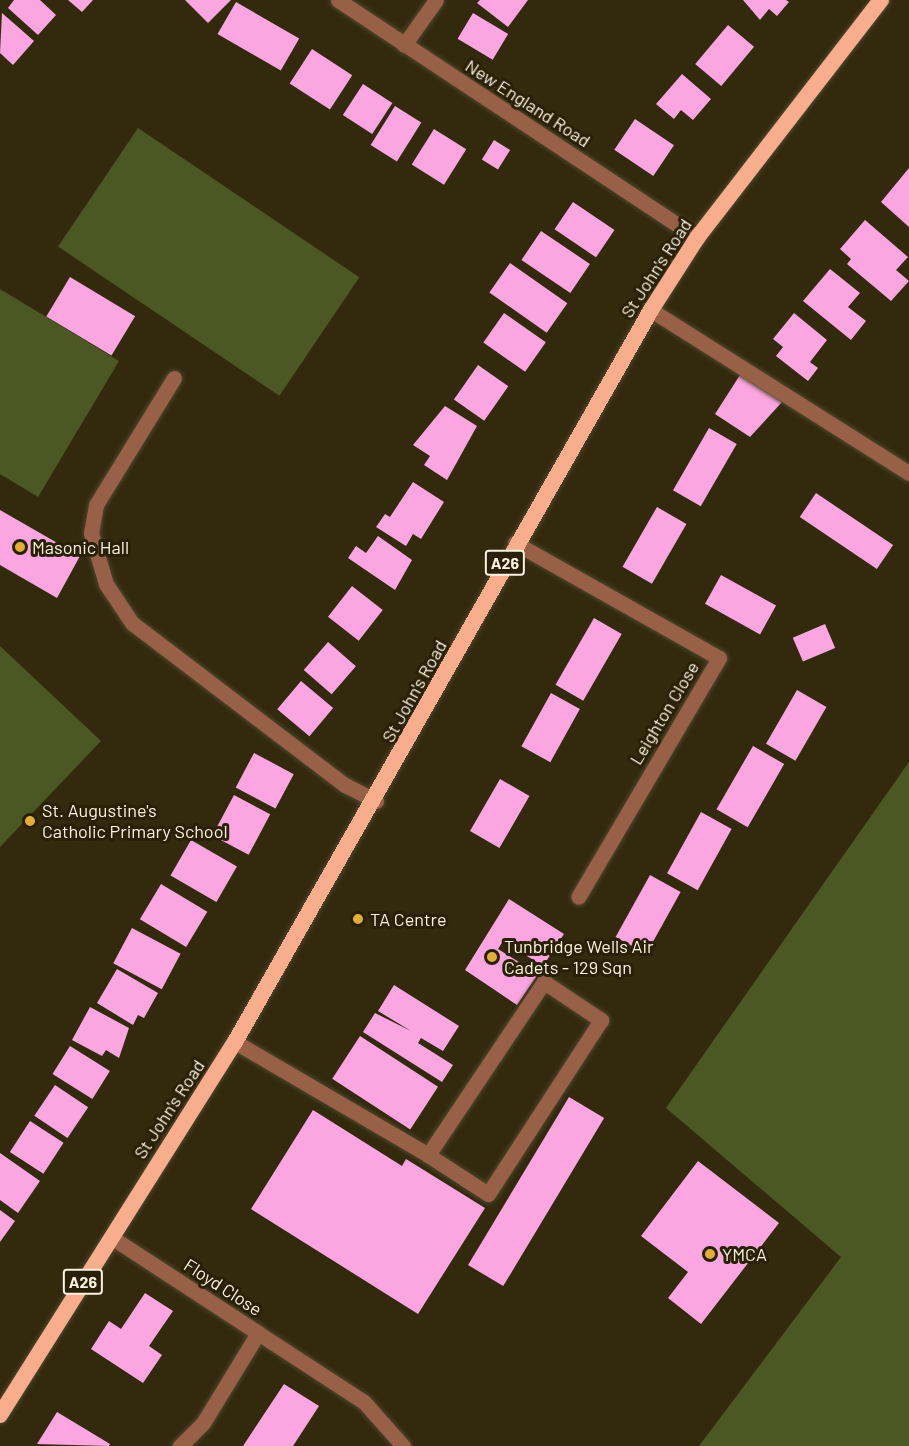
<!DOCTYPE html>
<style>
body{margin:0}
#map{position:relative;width:909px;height:1446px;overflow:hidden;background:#332a0e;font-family:Barlow,sans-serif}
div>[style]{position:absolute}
.green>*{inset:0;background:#4b5824;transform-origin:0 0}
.building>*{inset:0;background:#fba6e1;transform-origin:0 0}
.roads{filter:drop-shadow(0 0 2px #4f462c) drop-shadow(0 0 2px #4f462c)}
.service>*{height:15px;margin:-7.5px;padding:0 7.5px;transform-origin:7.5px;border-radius:7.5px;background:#986046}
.minor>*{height:15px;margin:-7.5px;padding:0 7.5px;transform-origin:7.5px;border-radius:7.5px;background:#986046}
.trunk>*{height:16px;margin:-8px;padding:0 8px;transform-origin:8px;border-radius:8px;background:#f8ad8c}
.dots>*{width:16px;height:16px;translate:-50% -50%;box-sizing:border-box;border:3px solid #292005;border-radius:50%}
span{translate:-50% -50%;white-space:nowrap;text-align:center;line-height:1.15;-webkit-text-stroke:6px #292005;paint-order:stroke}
.shield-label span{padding:2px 4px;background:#292005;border:2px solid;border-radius:4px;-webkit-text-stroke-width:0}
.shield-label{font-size:16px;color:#f9f3e3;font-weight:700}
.street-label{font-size:18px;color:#f9f3e3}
.poi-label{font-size:18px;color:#f9f3e3}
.left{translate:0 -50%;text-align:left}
</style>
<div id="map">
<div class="green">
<i style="left:138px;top:128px;width:267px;height:143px;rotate:34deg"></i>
<i style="clip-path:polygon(0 289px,119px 361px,38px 497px,0 474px)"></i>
<i style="clip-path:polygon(0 646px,101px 741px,0 847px)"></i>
<i style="clip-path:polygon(909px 762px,909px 1446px,699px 1446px,841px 1257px,666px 1108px)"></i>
</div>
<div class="building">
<i style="clip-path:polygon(14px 0,40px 0,56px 15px,38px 35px,8px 8px)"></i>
<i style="clip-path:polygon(68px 0,93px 0,82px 12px)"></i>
<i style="clip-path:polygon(185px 0,231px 0,208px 23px)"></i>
<i style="clip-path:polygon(480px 0,528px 0,508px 27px,477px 3px)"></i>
<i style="clip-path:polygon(743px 0,786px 0,789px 2px,777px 16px,769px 9px,760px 20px)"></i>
<i style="left:236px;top:2px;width:73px;height:37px;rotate:30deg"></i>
<i style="clip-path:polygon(2px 13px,34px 41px,13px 65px,0 53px)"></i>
<i style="left:473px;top:13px;width:41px;height:30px;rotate:31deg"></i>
<i style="left:728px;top:25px;width:34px;height:51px;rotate:40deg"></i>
<i style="left:312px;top:49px;width:48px;height:41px;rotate:33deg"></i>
<i style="clip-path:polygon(682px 74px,711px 99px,693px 120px,681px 110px,674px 119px,656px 104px)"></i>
<i style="left:363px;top:84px;width:35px;height:37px;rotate:33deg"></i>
<i style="left:395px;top:106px;width:31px;height:46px;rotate:32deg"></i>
<i style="left:635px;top:119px;width:47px;height:37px;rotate:34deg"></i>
<i style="left:434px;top:129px;width:38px;height:42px;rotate:32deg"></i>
<i style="left:494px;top:140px;width:19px;height:23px;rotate:32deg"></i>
<i style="clip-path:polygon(909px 168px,909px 227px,881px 202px)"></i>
<i style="left:573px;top:202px;width:50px;height:33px;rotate:34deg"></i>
<i style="clip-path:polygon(865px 220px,908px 257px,896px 270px,909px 281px,891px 301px,847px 264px,851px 259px,840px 249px)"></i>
<i style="left:541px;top:231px;width:59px;height:35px;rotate:34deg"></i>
<i style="left:510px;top:263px;width:70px;height:36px;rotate:35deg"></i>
<i style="clip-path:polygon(830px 269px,860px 293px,848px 307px,866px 321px,851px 340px,803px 301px)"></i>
<i style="left:70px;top:277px;width:76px;height:46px;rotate:31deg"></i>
<i style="left:504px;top:313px;width:51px;height:36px;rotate:35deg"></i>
<i style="clip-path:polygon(794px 313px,827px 340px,810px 362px,818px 368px,808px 381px,776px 356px,783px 347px,773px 339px)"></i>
<i style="left:478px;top:365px;width:37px;height:42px;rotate:35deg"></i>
<i style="clip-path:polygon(740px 375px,782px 402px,750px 437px,715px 414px)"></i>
<i style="clip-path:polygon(445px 406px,477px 426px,447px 480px,424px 465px,430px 456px,413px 445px)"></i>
<i style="left:709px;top:428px;width:32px;height:72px;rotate:30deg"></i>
<i style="clip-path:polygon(413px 482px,444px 502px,421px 539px,413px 534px,406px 546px,376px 527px,385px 514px,390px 517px)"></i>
<i style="left:816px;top:493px;width:93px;height:29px;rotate:34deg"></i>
<i style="left:657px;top:507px;width:34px;height:69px;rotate:30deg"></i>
<i style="clip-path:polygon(0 510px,80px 556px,57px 598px,0 565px)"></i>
<i style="clip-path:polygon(378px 536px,412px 560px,395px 590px,348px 558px,356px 546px,366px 553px)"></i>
<i style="left:721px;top:575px;width:63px;height:33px;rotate:29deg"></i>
<i style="left:352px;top:586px;width:39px;height:39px;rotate:38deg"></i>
<i style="left:594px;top:618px;width:32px;height:77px;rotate:30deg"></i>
<i style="left:825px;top:624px;width:26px;height:35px;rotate:67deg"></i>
<i style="left:328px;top:642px;width:37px;height:37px;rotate:41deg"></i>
<i style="left:301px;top:681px;width:42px;height:37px;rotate:40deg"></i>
<i style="left:797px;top:690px;width:34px;height:62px;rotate:30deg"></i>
<i style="left:551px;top:693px;width:33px;height:61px;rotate:29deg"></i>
<i style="left:753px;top:746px;width:36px;height:73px;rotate:30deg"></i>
<i style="left:254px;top:753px;width:45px;height:39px;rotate:28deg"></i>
<i style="left:500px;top:779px;width:34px;height:60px;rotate:30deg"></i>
<i style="left:234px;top:795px;width:41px;height:46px;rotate:28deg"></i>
<i style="left:701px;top:812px;width:35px;height:70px;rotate:29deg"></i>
<i style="left:191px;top:840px;width:53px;height:41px;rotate:30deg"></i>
<i style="left:650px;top:875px;width:35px;height:71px;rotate:29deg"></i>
<i style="left:161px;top:884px;width:54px;height:41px;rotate:31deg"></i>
<i style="clip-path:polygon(509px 899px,564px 934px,543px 966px,503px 941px,498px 949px,538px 974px,517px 1005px,465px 970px)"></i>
<i style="left:132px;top:928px;width:55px;height:40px;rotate:28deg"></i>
<i style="clip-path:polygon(117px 969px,158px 993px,144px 1018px,138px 1015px,133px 1025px,97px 1003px)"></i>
<i style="clip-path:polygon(394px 985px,459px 1026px,443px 1051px,421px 1038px,418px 1043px,453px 1065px,442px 1082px,363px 1032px,375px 1013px,411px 1031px,378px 1011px)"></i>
<i style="clip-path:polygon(90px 1007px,129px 1028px,119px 1058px,106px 1050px,102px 1056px,72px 1040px)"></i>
<i style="left:360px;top:1036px;width:93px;height:51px;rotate:33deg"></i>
<i style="left:70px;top:1046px;width:47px;height:33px;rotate:32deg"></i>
<i style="left:55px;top:1085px;width:40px;height:37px;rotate:34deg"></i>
<i style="left:569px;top:1097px;width:41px;height:196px;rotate:31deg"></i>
<i style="clip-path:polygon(313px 1110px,402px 1166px,406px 1159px,485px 1208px,418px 1314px,251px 1209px)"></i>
<i style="left:30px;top:1121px;width:40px;height:37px;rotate:33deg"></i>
<i style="clip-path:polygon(0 1153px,40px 1181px,18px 1213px,0 1200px)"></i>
<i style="clip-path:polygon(698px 1161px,779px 1223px,701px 1324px,668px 1298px,688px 1272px,641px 1236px)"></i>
<i style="clip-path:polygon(0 1210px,15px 1221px,0 1242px)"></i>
<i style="clip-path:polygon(145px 1293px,173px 1311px,149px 1346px,162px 1355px,143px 1383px,91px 1349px,109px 1321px,121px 1329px)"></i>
<i style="clip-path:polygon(284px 1384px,319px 1406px,293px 1446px,243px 1446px)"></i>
<i style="clip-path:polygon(57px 1412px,110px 1444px,109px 1446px,37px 1444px)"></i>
</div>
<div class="roads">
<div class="service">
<i style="left:651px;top:310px;width:305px;rotate:32.3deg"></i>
<i style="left:174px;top:378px;width:149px;rotate:121.6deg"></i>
<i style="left:96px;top:505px;width:28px;rotate:100deg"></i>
<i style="left:91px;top:533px;width:53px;rotate:73.6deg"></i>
<i style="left:106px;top:584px;width:47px;rotate:56.3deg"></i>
<i style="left:132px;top:623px;width:268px;rotate:37.3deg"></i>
<i style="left:345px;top:785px;width:35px;rotate:27deg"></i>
<i style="left:235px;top:1042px;width:224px;rotate:30.3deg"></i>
<i style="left:428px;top:1155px;width:208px;rotate:-56.2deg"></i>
<i style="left:544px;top:982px;width:69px;rotate:33.7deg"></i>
<i style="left:601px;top:1020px;width:207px;rotate:123deg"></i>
<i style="left:488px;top:1194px;width:72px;rotate:-147deg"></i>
<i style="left:258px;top:1333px;width:126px;rotate:33.1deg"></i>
<i style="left:364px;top:1402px;width:59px;rotate:48.4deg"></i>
</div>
<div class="minor">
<i style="left:338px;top:0;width:431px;rotate:33.5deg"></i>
<i style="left:404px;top:45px;width:55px;rotate:-54.6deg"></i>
<i style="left:515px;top:543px;width:234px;rotate:29.4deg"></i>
<i style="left:719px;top:658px;width:277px;rotate:120.5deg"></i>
<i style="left:111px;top:1237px;width:176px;rotate:33.1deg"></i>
<i style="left:258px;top:1333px;width:105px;rotate:121.4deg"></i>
<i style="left:203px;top:1423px;width:33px;rotate:135deg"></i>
</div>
<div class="trunk">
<i style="left:0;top:1415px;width:441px;rotate:-57.8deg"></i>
<i style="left:235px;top:1042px;width:842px;rotate:-60.39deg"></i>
<i style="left:651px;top:310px;width:85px;rotate:-57.4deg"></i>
<i style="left:697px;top:238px;width:301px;rotate:-52.3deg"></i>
</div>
</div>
<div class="dots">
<i style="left:20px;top:547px;background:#e3ae35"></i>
<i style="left:30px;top:821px;background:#e3ae35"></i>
<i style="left:358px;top:919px;background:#e3ae35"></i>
<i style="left:492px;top:957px;background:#e3ae35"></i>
<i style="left:710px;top:1254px;background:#e3ae35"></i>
</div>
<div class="shield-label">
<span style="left:505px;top:563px">A26</span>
<span style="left:83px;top:1282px">A26</span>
</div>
<div class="street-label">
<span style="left:528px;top:103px;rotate:33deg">New England Road</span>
<span style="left:656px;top:268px;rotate:-57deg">St John's Road</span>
<span style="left:414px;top:691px;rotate:-61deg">St John's Road</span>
<span style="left:664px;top:713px;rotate:-59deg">Leighton Close</span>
<span style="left:169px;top:1109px;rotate:-57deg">St John's Road</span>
<span style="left:223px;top:1287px;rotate:33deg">Floyd Close</span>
</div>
<div class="poi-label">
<span class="left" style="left:32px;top:547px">Masonic Hall</span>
<span class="left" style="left:42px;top:821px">St. Augustine's<br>Catholic Primary School</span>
<span class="left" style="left:370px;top:919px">TA Centre</span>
<span class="left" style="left:504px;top:957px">Tunbridge Wells Air<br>Cadets - 129 Sqn</span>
<span class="left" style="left:722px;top:1254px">YMCA</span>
</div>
</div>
